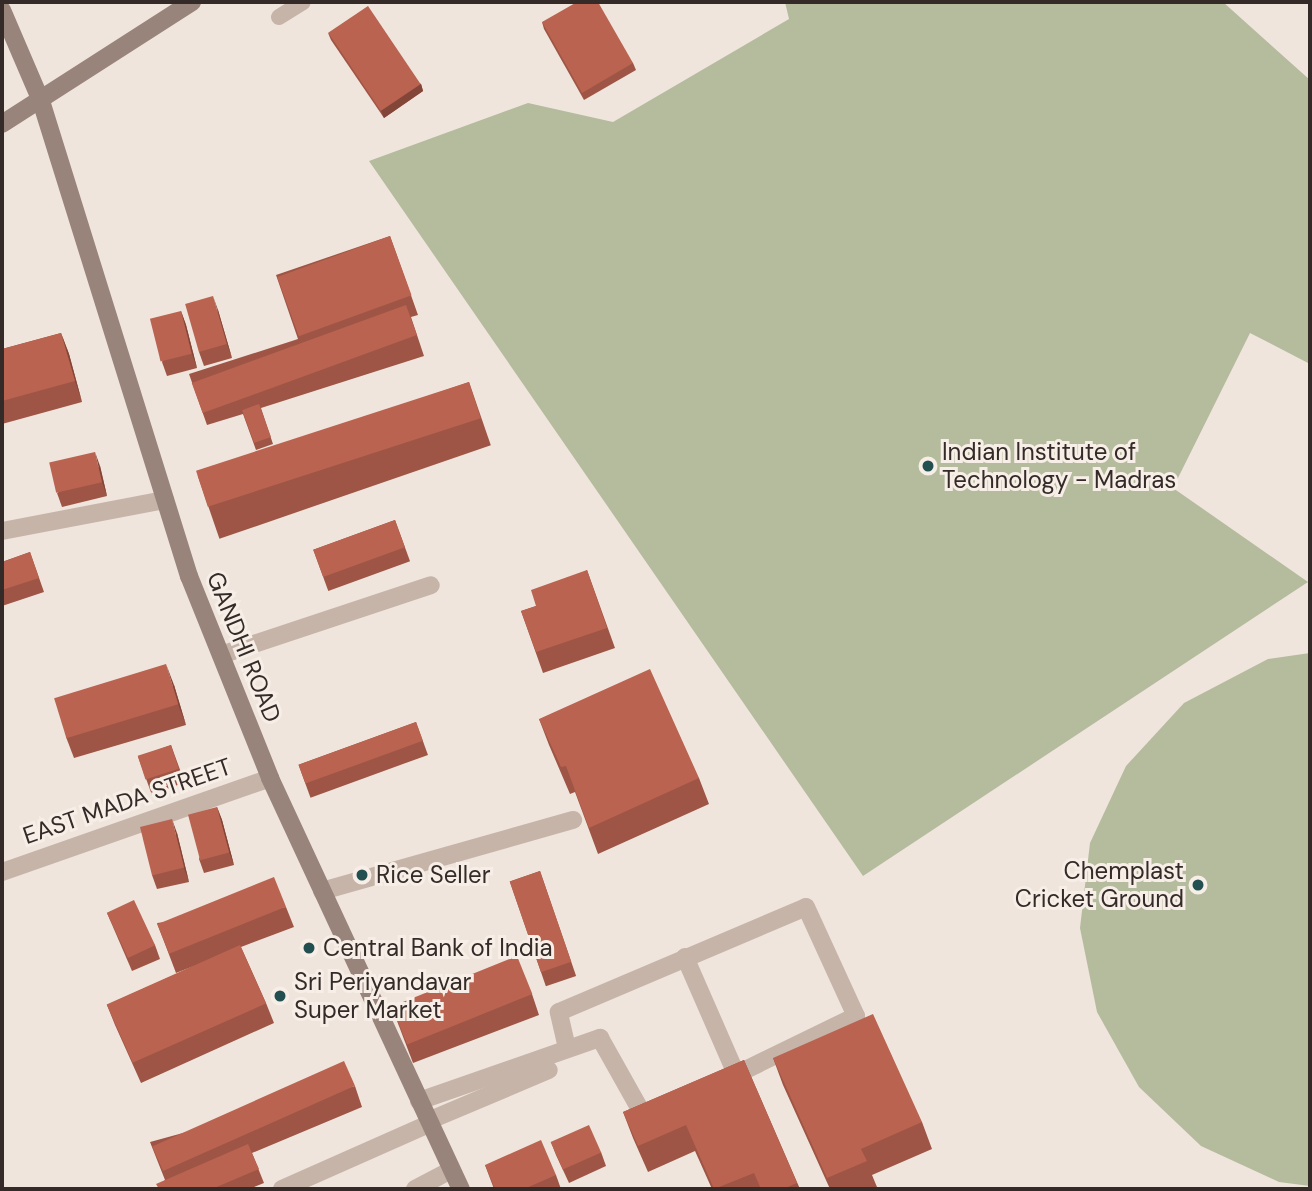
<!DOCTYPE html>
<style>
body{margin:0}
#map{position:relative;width:1312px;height:1191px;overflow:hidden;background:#efe5dc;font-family:"DM Sans",sans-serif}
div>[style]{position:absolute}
.green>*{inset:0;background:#b4bc9d}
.lane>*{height:16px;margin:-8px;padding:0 8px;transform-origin:8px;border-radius:8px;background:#c6b4a9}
.street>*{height:18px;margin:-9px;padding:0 9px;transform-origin:9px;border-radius:9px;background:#c6b4a9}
.secondary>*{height:18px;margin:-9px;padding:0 9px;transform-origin:9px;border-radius:9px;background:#99847b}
.wall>*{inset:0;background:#9f5545;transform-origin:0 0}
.shaded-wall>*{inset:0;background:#824538}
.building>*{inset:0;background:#b96350;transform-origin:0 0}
.dots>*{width:19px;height:19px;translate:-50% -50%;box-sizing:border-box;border:4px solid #f7efe7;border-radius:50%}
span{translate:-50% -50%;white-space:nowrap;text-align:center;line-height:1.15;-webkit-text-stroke:6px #f7efe7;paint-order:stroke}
.poi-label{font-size:24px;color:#342b28}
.left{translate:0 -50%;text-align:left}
.right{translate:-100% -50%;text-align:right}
.street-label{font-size:24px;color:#342b28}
.frame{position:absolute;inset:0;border:4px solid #342b28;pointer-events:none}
</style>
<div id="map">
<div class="green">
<i style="clip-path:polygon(785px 2px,1223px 2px,1310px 80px,1310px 364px,1250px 333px,1173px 488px,1308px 582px,863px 876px,369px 161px,528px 103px,613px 122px,789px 19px)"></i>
<i style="clip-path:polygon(1310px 653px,1310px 1186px,1279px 1182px,1201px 1146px,1139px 1087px,1097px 1012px,1080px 928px,1090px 843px,1126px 766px,1184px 703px,1268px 659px)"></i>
</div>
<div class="lane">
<i style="left:279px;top:17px;width:28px;rotate:-32deg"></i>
</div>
<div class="street">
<i style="left:2px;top:531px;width:166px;rotate:-10.8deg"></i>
<i style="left:221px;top:655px;width:221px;rotate:-18.4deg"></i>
<i style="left:2px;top:872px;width:284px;rotate:-19.3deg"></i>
<i style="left:322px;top:891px;width:261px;rotate:-15.8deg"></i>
<i style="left:685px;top:957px;width:128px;rotate:66.4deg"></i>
<i style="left:567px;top:1048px;width:37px;rotate:-103deg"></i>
<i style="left:559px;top:1012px;width:268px;rotate:-23deg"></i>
<i style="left:806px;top:907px;width:120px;rotate:65.4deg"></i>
<i style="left:856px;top:1016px;width:144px;rotate:154deg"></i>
<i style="left:419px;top:1101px;width:192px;rotate:-19.2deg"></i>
<i style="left:600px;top:1038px;width:84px;rotate:60.7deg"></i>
<i style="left:641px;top:1111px;width:13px;rotate:13deg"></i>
<i style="left:428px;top:1121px;width:131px;rotate:-22.9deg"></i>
<i style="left:282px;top:1189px;width:161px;rotate:-23.9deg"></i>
<i style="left:415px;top:1189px;width:41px;rotate:-27.8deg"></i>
</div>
<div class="secondary">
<i style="left:2px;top:10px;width:99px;rotate:66.8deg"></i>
<i style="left:41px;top:101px;width:498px;rotate:72.7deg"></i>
<i style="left:189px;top:576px;width:218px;rotate:68.1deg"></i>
<i style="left:270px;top:778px;width:453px;rotate:65.1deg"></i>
<i style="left:2px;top:124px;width:226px;rotate:-32.7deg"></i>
</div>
<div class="wall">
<i style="clip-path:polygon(542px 22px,633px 63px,636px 70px,584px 100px,544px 29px)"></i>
<i style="clip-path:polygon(328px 33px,421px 84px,423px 91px,384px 118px,331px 40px)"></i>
<i style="clip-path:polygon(390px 236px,418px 315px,411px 317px,424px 356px,261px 408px,273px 444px,256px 450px,243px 414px,207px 425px,189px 374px,298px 339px,276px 275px)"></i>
<i style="clip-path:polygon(218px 310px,232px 358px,204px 366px,199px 352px)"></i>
<i style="clip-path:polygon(181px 311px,186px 325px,197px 368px,167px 376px,162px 362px)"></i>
<i style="clip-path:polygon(61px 333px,69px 354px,82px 402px,2px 424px,2px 349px)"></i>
<i style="left:469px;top:382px;width:67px;height:287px;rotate:71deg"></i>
<i style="clip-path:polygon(100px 466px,107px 496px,62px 507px,57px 493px)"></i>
<i style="left:395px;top:520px;width:44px;height:87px;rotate:70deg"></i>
<i style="clip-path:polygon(30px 552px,44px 592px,2px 606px,2px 562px)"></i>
<i style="clip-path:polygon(587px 570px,615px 648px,543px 673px,521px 611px,536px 606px)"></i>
<i style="clip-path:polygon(174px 685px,186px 725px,74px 758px,66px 737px)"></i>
<i style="clip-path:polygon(539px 719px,699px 778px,709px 804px,598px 854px,575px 792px,570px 794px,549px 745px)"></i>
<i style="left:416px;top:722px;width:35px;height:125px;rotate:70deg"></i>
<i style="left:171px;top:745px;width:40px;height:35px;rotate:70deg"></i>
<i style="clip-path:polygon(217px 807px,222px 820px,234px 865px,204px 873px,199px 859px)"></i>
<i style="clip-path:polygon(177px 833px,189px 882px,157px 889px,152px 875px)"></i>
<i style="left:540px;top:871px;width:111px;height:32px;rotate:71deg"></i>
<i style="clip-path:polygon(286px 907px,294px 927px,241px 947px,266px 1003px,274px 1023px,141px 1083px,115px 1025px,107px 1005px,194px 966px,176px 973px,157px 923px)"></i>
<i style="clip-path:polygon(107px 913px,155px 945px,160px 959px,132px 971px)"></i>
<i style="clip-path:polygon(532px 994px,539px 1015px,413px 1063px,391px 1005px)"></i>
<i style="clip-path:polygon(773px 1058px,922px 1122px,932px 1149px,872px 1175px,877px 1187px,872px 1189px,830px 1189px,783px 1085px)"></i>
<i style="clip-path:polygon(744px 1060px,800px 1189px,712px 1189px,695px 1151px,648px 1172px,633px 1138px,623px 1112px)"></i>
<i style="clip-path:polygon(355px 1086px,362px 1107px,252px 1153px,264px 1183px,249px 1189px,158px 1189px,165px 1180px,150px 1142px)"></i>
<i style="clip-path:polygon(551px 1142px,601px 1152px,606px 1166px,569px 1183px,556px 1155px)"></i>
<i style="clip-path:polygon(485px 1165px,556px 1175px,561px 1189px,494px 1189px)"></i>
</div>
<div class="shaded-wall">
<i style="clip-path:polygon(421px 84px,423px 91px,384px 118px,381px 111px)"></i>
<i style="clip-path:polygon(213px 296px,218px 310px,232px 358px,227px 344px)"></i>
<i style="clip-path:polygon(181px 311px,186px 325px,197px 368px,192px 354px)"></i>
<i style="clip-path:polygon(61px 333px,69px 354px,82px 402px,75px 381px)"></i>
<i style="clip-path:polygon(95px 452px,100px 466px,107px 496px,102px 482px)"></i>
<i style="clip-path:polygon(166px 664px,174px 685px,186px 725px,178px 704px)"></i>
<i style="clip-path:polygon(217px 807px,222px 820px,234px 865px,229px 852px)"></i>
<i style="clip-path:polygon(172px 819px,177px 833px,189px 882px,184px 868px)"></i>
</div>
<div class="building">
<i style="clip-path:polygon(577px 2px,598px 2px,633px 63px,582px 93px,542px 22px)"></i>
<i style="left:368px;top:6px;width:94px;height:48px;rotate:56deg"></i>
<i style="left:390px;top:236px;width:63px;height:120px;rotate:70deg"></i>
<i style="left:213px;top:296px;width:50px;height:29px;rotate:74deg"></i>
<i style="left:406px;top:305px;width:32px;height:228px;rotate:70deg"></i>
<i style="left:181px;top:311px;width:44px;height:32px;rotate:76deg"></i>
<i style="clip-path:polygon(61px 333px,75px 381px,2px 401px,2px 349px)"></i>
<i style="left:469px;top:382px;width:38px;height:287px;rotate:72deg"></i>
<i style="left:259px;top:404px;width:35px;height:18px;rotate:70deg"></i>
<i style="left:95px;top:452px;width:31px;height:47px;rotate:77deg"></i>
<i style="left:395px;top:520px;width:29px;height:87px;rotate:70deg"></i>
<i style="clip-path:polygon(30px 552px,39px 578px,2px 590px,2px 562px)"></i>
<i style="clip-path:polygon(587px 570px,607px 628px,536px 652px,521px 611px,536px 606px,531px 590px)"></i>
<i style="left:166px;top:664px;width:42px;height:117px;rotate:73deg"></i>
<i style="clip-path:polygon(650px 669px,699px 778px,589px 828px,566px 766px,561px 767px,539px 719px)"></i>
<i style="left:416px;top:722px;width:20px;height:125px;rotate:70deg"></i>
<i style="left:171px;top:745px;width:25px;height:35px;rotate:72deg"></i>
<i style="left:217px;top:807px;width:47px;height:30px;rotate:75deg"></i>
<i style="left:172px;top:819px;width:50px;height:33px;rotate:76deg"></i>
<i style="left:540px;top:871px;width:96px;height:32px;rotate:71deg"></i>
<i style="left:274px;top:877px;width:32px;height:126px;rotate:68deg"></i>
<i style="left:134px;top:900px;width:50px;height:30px;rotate:65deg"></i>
<i style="left:240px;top:945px;width:64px;height:146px;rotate:66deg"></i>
<i style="left:517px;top:956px;width:41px;height:135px;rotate:68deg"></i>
<i style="clip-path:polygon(873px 1014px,922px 1122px,861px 1149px,867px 1161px,827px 1178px,773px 1058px)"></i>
<i style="clip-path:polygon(744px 1060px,797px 1183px,783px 1189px,761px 1189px,754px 1173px,714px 1189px,686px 1125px,638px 1146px,623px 1112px)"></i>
<i style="left:344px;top:1061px;width:27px;height:210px;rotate:66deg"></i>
<i style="left:589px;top:1125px;width:30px;height:42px;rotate:66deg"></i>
<i style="clip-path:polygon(541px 1140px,556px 1175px,524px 1189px,495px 1189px,485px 1165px)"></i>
<i style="clip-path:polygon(248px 1144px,259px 1169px,212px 1189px,159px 1189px,156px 1184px)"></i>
</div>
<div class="dots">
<i style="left:928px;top:466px;background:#225050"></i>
<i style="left:362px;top:875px;background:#225050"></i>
<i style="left:1198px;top:885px;background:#225050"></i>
<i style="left:309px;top:948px;background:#225050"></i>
<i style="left:280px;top:996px;background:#225050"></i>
</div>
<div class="poi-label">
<span class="left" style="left:942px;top:466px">Indian Institute of<br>Technology - Madras</span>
<span class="right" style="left:1184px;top:885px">Chemplast<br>Cricket Ground</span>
<span class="left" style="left:376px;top:875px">Rice Seller</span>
<span class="left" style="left:323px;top:948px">Central Bank of India</span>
<span class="left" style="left:294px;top:996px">Sri Periyandavar<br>Super Market</span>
</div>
<div class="street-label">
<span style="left:244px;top:647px;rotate:68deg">GANDHI ROAD</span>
<span style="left:127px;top:801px;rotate:-19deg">EAST MADA STREET</span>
</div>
<div class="frame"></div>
</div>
